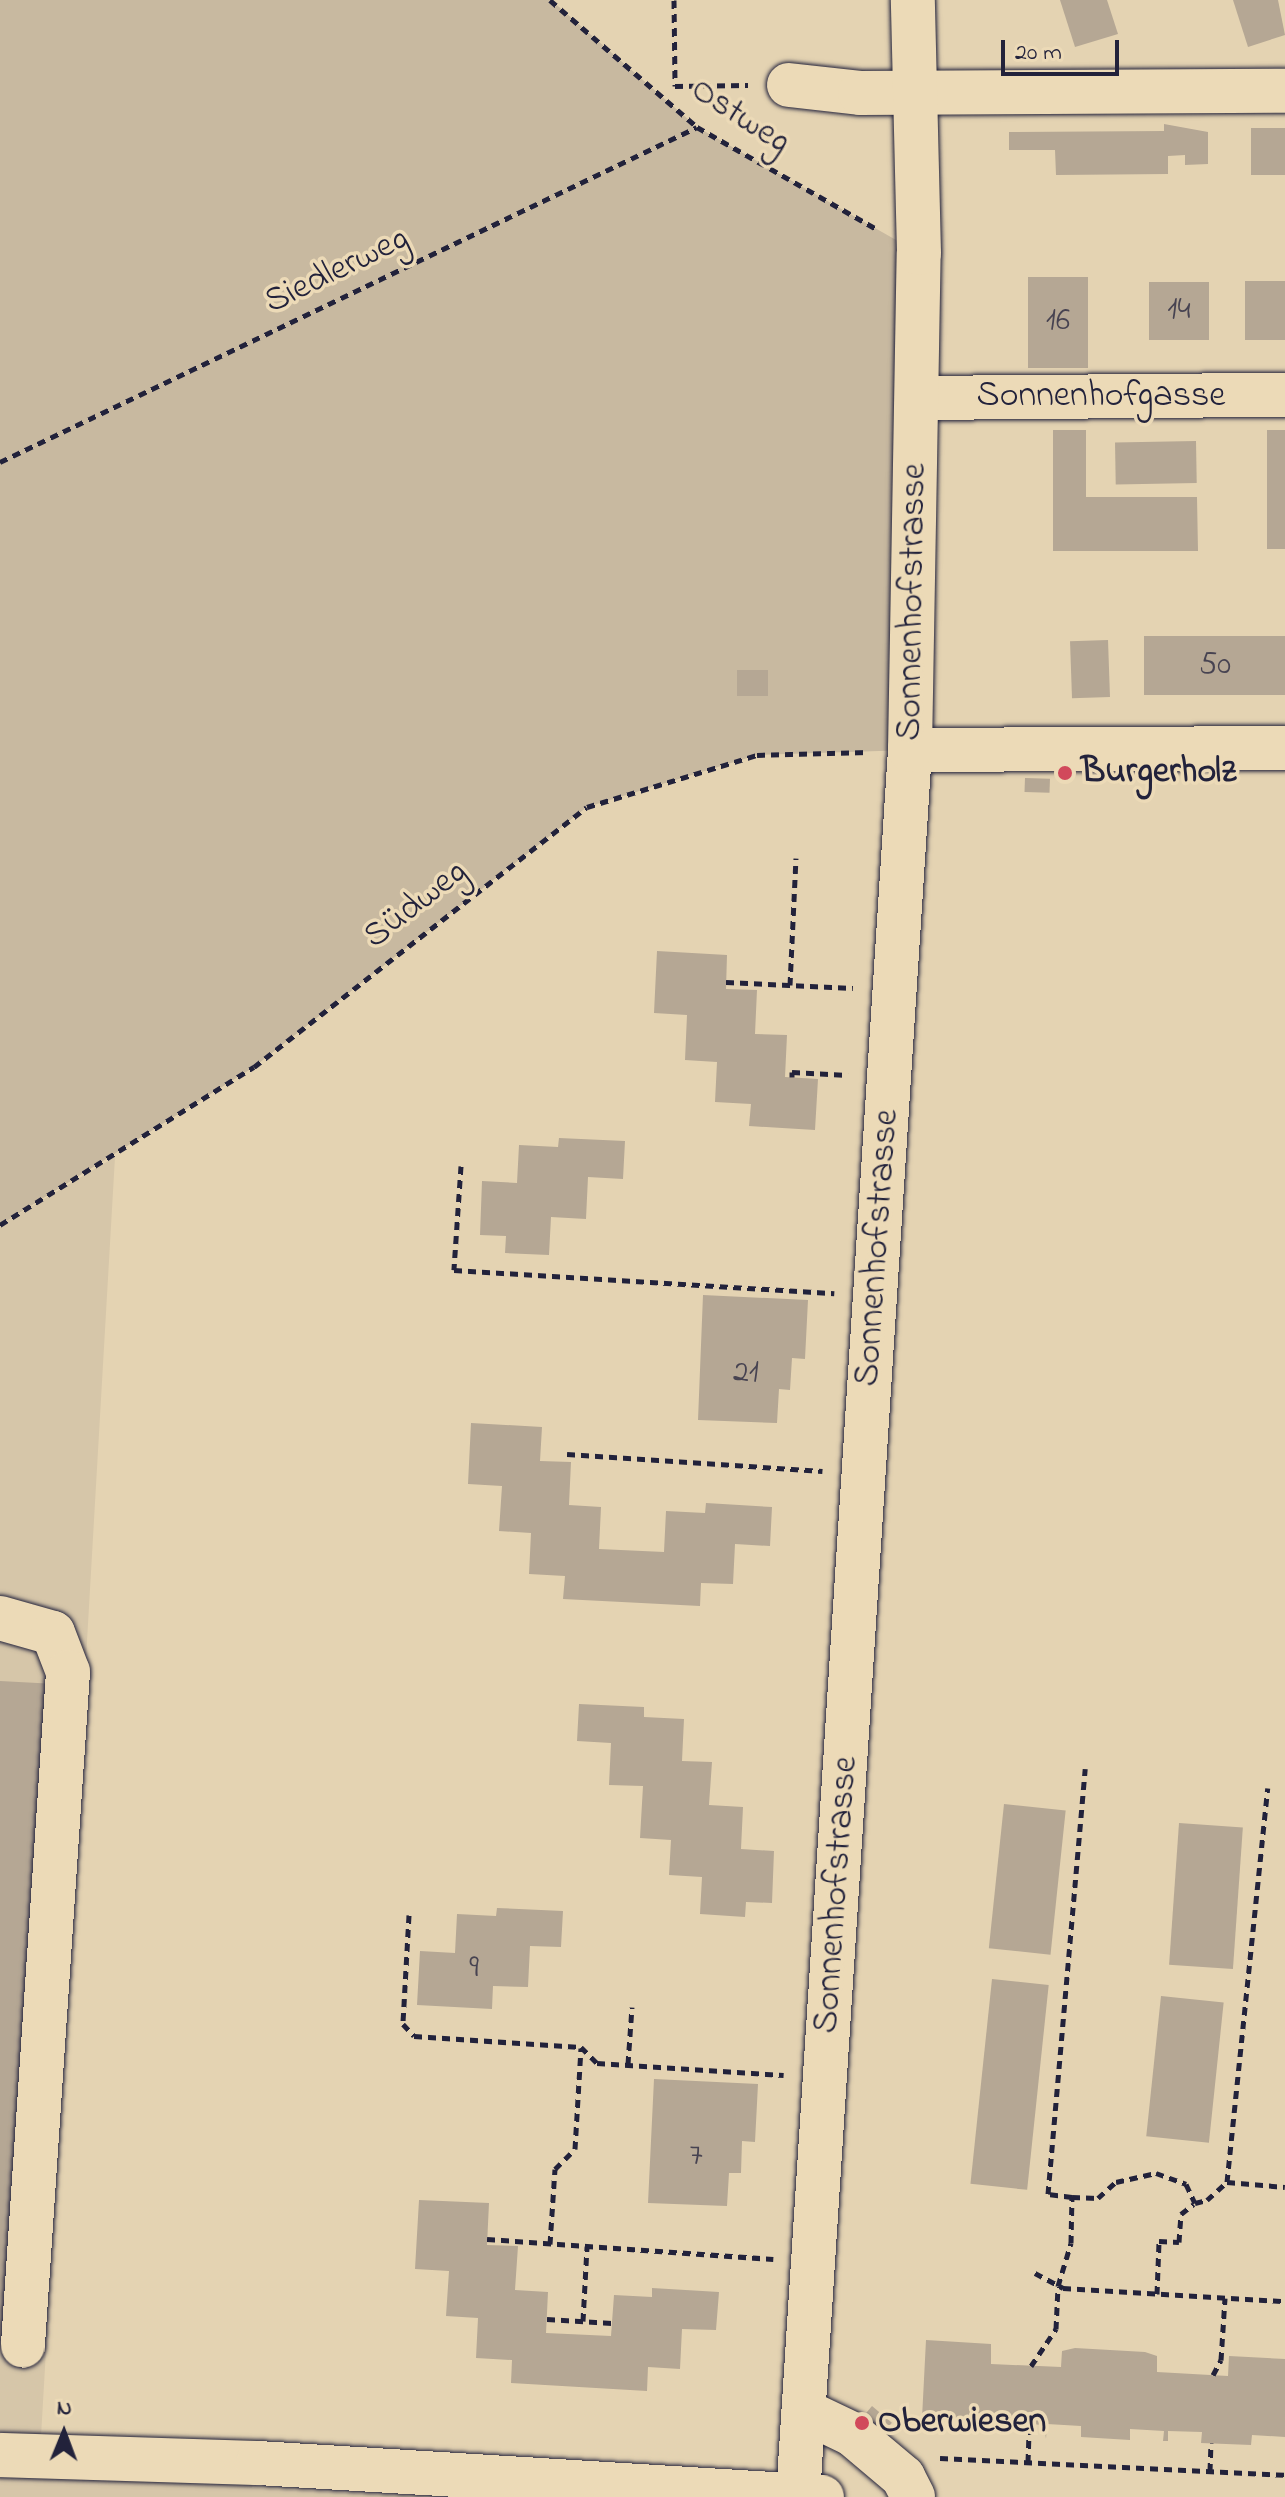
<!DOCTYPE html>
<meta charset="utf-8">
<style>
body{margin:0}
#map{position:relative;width:1285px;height:2497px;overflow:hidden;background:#e4d3b2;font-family:"Indie Flower",sans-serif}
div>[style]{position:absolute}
.built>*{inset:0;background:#d6c6a9}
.green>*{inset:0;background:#c8b9a0}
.building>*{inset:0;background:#b5a794;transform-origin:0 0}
.path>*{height:5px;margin-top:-2.5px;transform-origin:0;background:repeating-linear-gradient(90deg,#22223b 0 8px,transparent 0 14px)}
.roads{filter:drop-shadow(0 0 2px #22223b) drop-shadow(0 0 2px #22223b)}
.minor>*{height:44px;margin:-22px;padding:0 22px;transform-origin:22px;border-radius:22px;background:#ecdab7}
.dots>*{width:22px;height:22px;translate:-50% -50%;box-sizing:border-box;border:4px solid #ecdab7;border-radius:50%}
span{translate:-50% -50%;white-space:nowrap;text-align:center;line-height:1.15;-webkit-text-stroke:7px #ecdab7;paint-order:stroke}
.number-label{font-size:32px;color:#474351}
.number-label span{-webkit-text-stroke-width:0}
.street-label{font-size:36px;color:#22223b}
.poi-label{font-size:36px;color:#22223b;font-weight:700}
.left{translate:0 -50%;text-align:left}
.north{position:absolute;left:24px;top:2393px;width:80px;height:80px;-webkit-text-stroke:6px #ecdab7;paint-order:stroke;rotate:1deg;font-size:22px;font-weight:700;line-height:32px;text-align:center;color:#22223b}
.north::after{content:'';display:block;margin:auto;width:28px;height:36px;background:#22223b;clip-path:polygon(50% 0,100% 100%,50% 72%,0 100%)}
.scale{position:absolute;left:1001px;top:40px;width:118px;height:36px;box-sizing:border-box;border:4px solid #22223b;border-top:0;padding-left:10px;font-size:24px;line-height:28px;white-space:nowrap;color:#22223b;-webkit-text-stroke:6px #ecdab7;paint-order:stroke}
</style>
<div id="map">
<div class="built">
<i style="clip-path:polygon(115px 1157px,40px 2454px,258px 2463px,252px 2488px,425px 2497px,0 2497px,0 1225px)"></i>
</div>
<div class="green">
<i style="clip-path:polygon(0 0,551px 0,697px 127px,919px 253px,910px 750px,757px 755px,587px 807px,254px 1067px,0 1225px)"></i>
</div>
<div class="building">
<i style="clip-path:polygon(1060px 0,1107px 0,1118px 34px,1075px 47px)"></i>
<i style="clip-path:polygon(1233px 0,1278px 0,1285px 35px,1248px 47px)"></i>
<i style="clip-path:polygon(1164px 124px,1208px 132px,1208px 164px,1185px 165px,1185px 155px,1168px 156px,1168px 174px,1056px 175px,1055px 150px,1009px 150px,1009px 132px,1164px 131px)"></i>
<i style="left:1251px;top:128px;width:34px;height:47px"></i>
<i style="left:1028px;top:277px;width:60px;height:91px"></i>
<i style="left:1245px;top:281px;width:40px;height:59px"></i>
<i style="left:1149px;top:282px;width:60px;height:58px"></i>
<i style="clip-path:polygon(1053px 430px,1086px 430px,1086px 497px,1197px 497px,1198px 551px,1053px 551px)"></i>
<i style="left:1267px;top:430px;width:18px;height:119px"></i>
<i style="left:1196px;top:441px;width:42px;height:81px;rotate:89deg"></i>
<i style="left:1144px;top:636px;width:141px;height:59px"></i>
<i style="left:1108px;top:640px;width:57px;height:38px;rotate:88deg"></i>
<i style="left:737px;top:670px;width:31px;height:26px"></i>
<i style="left:1025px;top:778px;width:25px;height:14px;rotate:2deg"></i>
<i style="clip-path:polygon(657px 951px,727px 955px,726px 989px,757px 990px,755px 1034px,787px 1035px,785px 1077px,818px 1079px,815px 1130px,749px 1126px,751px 1104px,715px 1102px,717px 1062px,685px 1060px,687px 1015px,654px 1013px)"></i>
<i style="clip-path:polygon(559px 1138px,625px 1141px,623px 1179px,588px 1177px,586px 1219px,551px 1217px,549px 1255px,505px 1253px,506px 1236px,480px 1235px,482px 1181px,517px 1183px,519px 1145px,558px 1147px)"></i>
<i style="clip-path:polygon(703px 1295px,808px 1300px,805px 1359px,792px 1358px,790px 1390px,779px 1389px,777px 1423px,698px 1420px)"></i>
<i style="clip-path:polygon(471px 1423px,542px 1427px,540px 1461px,571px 1462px,569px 1505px,601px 1507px,599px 1549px,664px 1552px,666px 1511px,705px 1513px,706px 1503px,772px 1507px,770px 1546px,735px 1544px,733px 1584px,701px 1583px,700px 1606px,563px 1599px,565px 1576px,529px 1574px,531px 1533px,499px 1531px,502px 1486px,468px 1484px)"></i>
<i style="clip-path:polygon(0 1681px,56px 1684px,20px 2342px,0 2341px)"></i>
<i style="clip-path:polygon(579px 1704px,644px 1707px,644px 1717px,684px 1719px,682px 1761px,712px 1762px,709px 1805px,743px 1807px,741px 1849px,774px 1851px,772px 1903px,746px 1902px,745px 1917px,700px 1914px,702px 1877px,669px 1875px,671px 1840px,640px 1838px,643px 1786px,609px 1785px,611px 1743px,577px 1741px)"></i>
<i style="left:1004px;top:1804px;width:62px;height:145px;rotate:6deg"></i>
<i style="left:1179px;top:1823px;width:64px;height:142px;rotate:4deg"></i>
<i style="clip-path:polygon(497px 1908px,563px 1911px,561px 1947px,530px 1946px,528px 1987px,493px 1986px,492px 2009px,417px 2005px,420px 1951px,455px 1953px,457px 1914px,496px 1916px)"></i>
<i style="left:992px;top:1979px;width:57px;height:206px;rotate:6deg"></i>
<i style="left:1161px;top:1996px;width:63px;height:141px;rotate:6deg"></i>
<i style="clip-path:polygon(654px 2079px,758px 2084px,755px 2142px,742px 2141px,741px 2173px,729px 2173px,727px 2206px,648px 2203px)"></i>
<i style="clip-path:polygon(419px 2200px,489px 2203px,487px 2245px,518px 2246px,515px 2290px,548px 2292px,546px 2333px,611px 2336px,614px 2295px,652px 2297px,652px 2288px,719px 2292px,716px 2330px,682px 2329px,680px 2369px,648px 2367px,647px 2391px,511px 2383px,512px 2360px,476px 2358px,478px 2318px,446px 2316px,449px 2271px,415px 2269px)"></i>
<i style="clip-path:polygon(926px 2340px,991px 2344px,991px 2364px,1061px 2367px,1062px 2351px,1075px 2348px,1145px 2352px,1157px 2356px,1157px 2372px,1228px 2376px,1229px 2356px,1285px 2359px,1285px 2437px,1252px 2435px,1251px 2445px,1201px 2443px,1202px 2432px,1168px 2431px,1168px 2441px,1163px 2441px,1164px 2431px,1130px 2429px,1130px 2440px,1081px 2437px,1081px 2426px,1047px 2424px,1046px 2439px,1044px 2425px,1011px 2423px,1010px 2433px,960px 2430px,961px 2420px,922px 2418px)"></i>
<i style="left:872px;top:2406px;width:26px;height:14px;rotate:40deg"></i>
</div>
<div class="path">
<i style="left:550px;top:0;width:194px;rotate:40.8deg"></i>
<i style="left:697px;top:127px;width:208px;rotate:29.6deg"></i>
<i style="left:674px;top:0;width:86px;rotate:89.3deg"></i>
<i style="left:675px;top:86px;width:73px;rotate:-0.8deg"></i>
<i style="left:0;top:462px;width:773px;rotate:-25.67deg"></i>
<i style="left:726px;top:982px;width:127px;rotate:2.7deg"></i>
<i style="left:790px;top:985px;width:127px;rotate:-87.3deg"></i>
<i style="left:792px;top:1077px;width:5px;rotate:-90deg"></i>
<i style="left:792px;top:1072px;width:56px;rotate:3.1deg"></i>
<i style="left:461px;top:1166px;width:104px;rotate:93.9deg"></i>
<i style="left:454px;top:1270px;width:381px;rotate:3.5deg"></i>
<i style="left:0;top:1225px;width:299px;rotate:-31.9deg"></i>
<i style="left:254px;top:1067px;width:422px;rotate:-38deg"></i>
<i style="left:587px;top:807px;width:178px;rotate:-17deg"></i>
<i style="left:757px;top:755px;width:112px;rotate:-1.5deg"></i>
<i style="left:567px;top:1454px;width:256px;rotate:3.8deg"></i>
<i style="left:409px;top:1915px;width:109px;rotate:93.2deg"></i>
<i style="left:403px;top:2024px;width:16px;rotate:47deg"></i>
<i style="left:414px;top:2036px;width:167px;rotate:3.8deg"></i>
<i style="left:581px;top:2047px;width:23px;rotate:45deg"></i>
<i style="left:597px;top:2063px;width:187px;rotate:3.7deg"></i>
<i style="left:628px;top:2064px;width:57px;rotate:-86deg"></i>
<i style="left:1227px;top:2182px;width:396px;rotate:-84.1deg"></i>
<i style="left:1072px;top:2197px;width:24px;rotate:-173deg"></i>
<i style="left:1048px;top:2194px;width:427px;rotate:-85deg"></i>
<i style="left:487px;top:2239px;width:287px;rotate:4deg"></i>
<i style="left:550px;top:2244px;width:75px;rotate:-86.2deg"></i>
<i style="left:555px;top:2169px;width:28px;rotate:-45deg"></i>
<i style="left:575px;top:2149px;width:101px;rotate:-86.6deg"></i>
<i style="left:1035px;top:2273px;width:32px;rotate:28deg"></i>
<i style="left:1063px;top:2288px;width:222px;rotate:3.4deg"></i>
<i style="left:1157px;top:2294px;width:53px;rotate:-87.8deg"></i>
<i style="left:1159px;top:2241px;width:20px;rotate:3deg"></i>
<i style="left:1179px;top:2242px;width:28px;rotate:-86deg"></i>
<i style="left:1181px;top:2214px;width:16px;rotate:-38deg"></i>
<i style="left:547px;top:2319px;width:65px;rotate:3.5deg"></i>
<i style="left:583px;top:2321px;width:75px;rotate:-86.9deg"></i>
<i style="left:1031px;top:2366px;width:45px;rotate:-56deg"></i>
<i style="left:1056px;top:2329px;width:43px;rotate:-87.3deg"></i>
<i style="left:1058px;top:2286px;width:45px;rotate:-73.2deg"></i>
<i style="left:1071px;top:2243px;width:46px;rotate:-88.8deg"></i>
<i style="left:1072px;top:2197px;width:26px;rotate:2deg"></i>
<i style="left:1098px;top:2198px;width:24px;rotate:-42deg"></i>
<i style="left:1116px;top:2182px;width:41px;rotate:-12.7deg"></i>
<i style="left:1156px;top:2173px;width:32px;rotate:20deg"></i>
<i style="left:1186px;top:2184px;width:21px;rotate:65deg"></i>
<i style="left:1195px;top:2203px;width:12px;rotate:-14deg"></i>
<i style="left:1207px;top:2200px;width:27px;rotate:-42deg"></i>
<i style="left:1227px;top:2182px;width:58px;rotate:4.9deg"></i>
<i style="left:1213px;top:2375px;width:17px;rotate:-62deg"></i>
<i style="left:1221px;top:2360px;width:62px;rotate:-86.3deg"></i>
<i style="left:940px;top:2458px;width:345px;rotate:2.8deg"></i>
<i style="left:1028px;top:2462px;width:38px;rotate:-88deg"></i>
<i style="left:1210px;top:2471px;width:28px;rotate:-88deg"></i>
</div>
<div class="roads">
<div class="minor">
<i style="left:789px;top:85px;width:71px;rotate:6.4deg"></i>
<i style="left:860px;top:93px;width:425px;rotate:-0.3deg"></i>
<i style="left:917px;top:398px;width:368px;rotate:-0.5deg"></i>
<i style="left:910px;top:750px;width:375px;rotate:-0.3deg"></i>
<i style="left:0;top:1618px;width:55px;rotate:15.8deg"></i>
<i style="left:53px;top:1633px;width:42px;rotate:69deg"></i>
<i style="left:68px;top:1672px;width:675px;rotate:93.83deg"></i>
<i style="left:804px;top:2411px;width:53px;rotate:25.6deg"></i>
<i style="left:852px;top:2434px;width:67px;rotate:40.1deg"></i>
<i style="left:903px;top:2477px;width:22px;rotate:63deg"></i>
<i style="left:0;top:2455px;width:258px;rotate:1.8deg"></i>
<i style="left:258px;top:2463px;width:565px;rotate:3.45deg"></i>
<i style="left:798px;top:2496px;width:1750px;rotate:-86.33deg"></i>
<i style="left:910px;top:750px;width:497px;rotate:-89deg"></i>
<i style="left:919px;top:253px;width:253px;rotate:-91.4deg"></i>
</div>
</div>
<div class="dots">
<i style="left:1065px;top:773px;background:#d1495b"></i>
<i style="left:862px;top:2423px;background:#d1495b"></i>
</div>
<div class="number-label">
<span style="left:1179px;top:311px">14</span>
<span style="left:1058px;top:322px">16</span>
<span style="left:1215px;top:666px">50</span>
<span style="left:746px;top:1374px">21</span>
<span style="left:474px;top:1969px">9</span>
<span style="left:696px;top:2157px">7</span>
</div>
<div class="street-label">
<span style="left:740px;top:117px;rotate:33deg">Ostweg</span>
<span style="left:337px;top:271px;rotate:-26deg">Siedlerweg</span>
<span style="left:1101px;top:397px">Sonnenhofgasse</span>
<span style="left:913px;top:602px;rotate:-89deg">Sonnenhofstrasse</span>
<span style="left:416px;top:905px;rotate:-38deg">Südweg</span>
<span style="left:878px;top:1248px;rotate:-86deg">Sonnenhofstrasse</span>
<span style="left:837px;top:1895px;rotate:-86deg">Sonnenhofstrasse</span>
</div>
<div class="poi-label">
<span class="left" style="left:1081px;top:773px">Burgerholz</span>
<span class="left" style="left:878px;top:2423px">Oberwiesen</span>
</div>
<div class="north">N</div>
<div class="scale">20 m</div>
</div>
